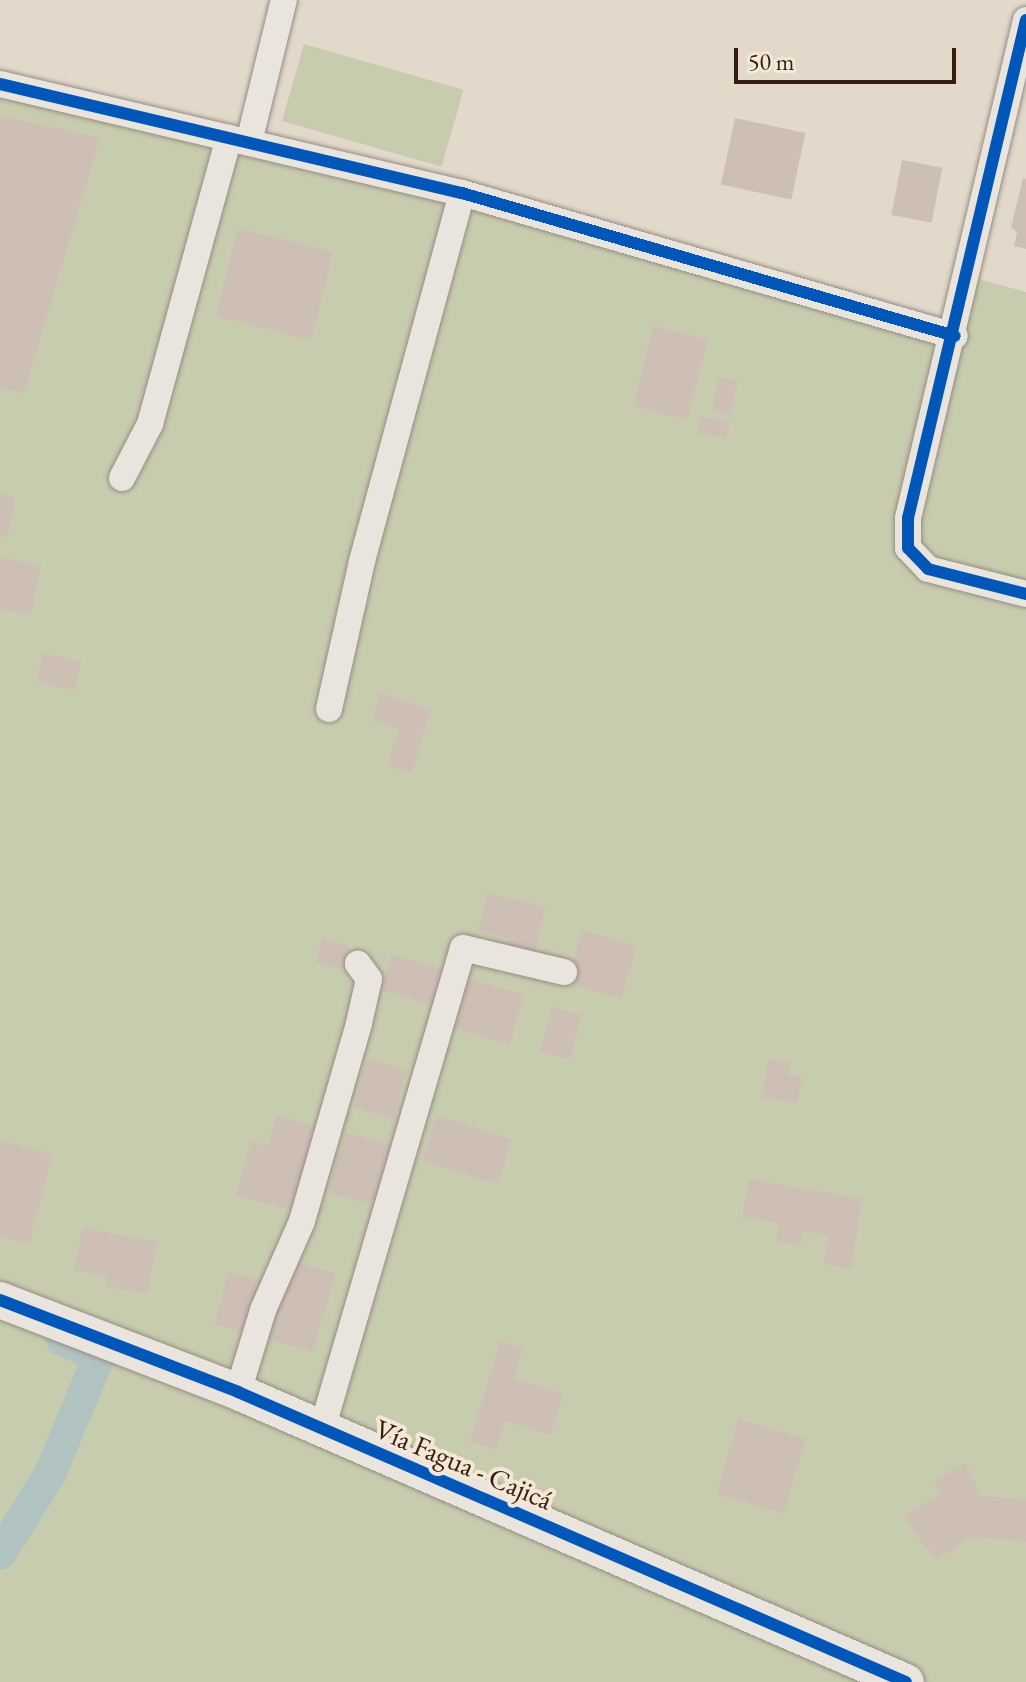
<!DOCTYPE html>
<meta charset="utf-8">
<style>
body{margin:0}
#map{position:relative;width:1026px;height:1682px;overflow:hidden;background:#e2d9cb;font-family:"EB Garamond",serif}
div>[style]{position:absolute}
.green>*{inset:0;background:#c8ccae;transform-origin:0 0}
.canal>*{height:32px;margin:-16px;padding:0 16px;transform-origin:16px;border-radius:16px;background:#b1c3c0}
.building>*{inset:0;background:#cebfb5;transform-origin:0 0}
.roads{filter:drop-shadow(0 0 2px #968d83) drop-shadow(0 0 2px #968d83)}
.street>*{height:26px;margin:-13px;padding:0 13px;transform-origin:13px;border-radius:13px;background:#e9e4dd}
.secondary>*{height:36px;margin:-18px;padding:0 18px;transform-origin:18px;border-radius:18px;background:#e9e4dd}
.cycleway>*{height:12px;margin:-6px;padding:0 6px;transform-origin:6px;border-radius:6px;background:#0057b8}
span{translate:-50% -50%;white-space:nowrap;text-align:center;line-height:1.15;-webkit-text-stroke:8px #f3e8d7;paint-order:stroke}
.street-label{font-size:28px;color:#361d0e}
.scale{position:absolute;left:734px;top:48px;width:222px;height:36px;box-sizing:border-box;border:4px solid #361d0e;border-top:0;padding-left:10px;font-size:24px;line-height:28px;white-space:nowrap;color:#361d0e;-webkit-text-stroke:6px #f3e8d7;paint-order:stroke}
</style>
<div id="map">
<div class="green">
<i style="left:304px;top:44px;width:166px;height:80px;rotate:16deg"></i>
<i style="clip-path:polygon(0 84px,954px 336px,968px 276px,1026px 292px,1026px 1682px,0 1682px)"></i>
</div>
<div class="canal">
<i style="left:0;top:1554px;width:94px;rotate:-58deg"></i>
<i style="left:50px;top:1474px;width:128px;rotate:-67.4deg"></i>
<i style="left:99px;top:1356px;width:40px;rotate:-156.6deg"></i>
</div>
<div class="building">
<i style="clip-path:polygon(0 116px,100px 138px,24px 393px,0 388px)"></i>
<i style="left:735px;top:118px;width:72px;height:68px;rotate:12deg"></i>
<i style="left:902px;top:160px;width:41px;height:56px;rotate:11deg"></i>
<i style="clip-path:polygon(1023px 178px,1026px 179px,1026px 249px,1014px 246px,1017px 232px,1011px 228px)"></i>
<i style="left:238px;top:228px;width:98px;height:91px;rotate:14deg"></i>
<i style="left:653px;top:326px;width:56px;height:83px;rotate:14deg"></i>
<i style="left:719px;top:377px;width:19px;height:34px;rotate:12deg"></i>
<i style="left:701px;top:416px;width:29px;height:17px;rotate:12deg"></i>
<i style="clip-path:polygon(0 494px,15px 497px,8px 537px,0 535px)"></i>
<i style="clip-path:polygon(0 557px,41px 566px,31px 615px,0 609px)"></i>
<i style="left:43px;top:653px;width:39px;height:29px;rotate:13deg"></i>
<i style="clip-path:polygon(380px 693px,431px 710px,412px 773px,387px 765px,399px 728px,372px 720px)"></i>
<i style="clip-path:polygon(487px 893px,545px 907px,534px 956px,505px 949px,508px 938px,478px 931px)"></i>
<i style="left:582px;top:930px;width:57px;height:55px;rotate:16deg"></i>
<i style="left:322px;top:938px;width:28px;height:25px;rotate:15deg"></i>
<i style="left:391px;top:955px;width:52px;height:37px;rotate:15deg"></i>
<i style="left:470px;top:979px;width:56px;height:52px;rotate:16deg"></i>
<i style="left:552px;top:1007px;width:31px;height:46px;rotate:15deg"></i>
<i style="left:367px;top:1059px;width:41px;height:51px;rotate:15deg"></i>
<i style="clip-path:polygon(768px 1059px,790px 1063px,788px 1074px,802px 1077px,797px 1103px,762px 1097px)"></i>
<i style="clip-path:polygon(276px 1115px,316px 1126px,292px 1211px,236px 1195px,251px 1141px,268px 1146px)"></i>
<i style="left:436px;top:1116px;width:79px;height:47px;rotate:17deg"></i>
<i style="left:345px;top:1132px;width:54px;height:63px;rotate:15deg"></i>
<i style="clip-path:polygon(0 1140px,52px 1154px,29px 1244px,0 1236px)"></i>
<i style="clip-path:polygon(749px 1179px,862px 1199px,851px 1269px,824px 1264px,829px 1236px,803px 1231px,800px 1246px,776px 1241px,779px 1223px,742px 1217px)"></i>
<i style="clip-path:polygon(82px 1228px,157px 1242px,147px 1294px,105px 1286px,107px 1276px,74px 1270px)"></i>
<i style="left:291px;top:1260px;width:47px;height:82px;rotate:17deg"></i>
<i style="left:228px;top:1272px;width:38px;height:54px;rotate:14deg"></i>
<i style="clip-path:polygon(500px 1341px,523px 1348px,514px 1379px,563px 1394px,551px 1435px,505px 1421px,496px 1449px,470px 1442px)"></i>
<i style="left:738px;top:1419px;width:70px;height:78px;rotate:16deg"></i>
<i style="clip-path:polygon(965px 1463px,981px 1496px,1026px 1499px,1026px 1542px,971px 1537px,936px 1561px,903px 1516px,941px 1494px,934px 1481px)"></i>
</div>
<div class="roads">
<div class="street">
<i style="left:1026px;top:20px;width:512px;rotate:103.33deg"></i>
<i style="left:908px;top:518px;width:30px;rotate:90deg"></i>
<i style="left:908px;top:548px;width:29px;rotate:46deg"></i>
<i style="left:928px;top:569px;width:101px;rotate:14.3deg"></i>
<i style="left:0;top:84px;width:475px;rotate:13.3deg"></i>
<i style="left:462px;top:193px;width:513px;rotate:16.18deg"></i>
<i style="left:249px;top:142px;width:146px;rotate:-76.2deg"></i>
<i style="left:122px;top:478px;width:61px;rotate:-62.6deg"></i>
<i style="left:150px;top:424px;width:297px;rotate:-74.6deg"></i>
<i style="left:329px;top:709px;width:152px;rotate:-77.4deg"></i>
<i style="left:362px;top:561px;width:381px;rotate:-74.8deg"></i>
<i style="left:238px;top:1392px;width:86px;rotate:-73deg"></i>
<i style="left:263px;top:1310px;width:97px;rotate:-66.3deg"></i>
<i style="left:302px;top:1221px;width:206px;rotate:-73.9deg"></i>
<i style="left:359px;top:1023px;width:45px;rotate:-77.2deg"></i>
<i style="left:369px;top:979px;width:19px;rotate:-126deg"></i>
<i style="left:322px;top:1429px;width:501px;rotate:-73.66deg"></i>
<i style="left:463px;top:948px;width:104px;rotate:13.4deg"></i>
</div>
<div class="secondary">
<i style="left:0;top:1300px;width:255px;rotate:21.1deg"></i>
<i style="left:238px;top:1392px;width:728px;rotate:23.47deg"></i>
</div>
</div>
<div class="cycleway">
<i style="left:1026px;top:20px;width:512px;rotate:103.33deg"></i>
<i style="left:908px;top:518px;width:30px;rotate:90deg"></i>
<i style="left:908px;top:548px;width:29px;rotate:46deg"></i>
<i style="left:928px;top:569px;width:101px;rotate:14.3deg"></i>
<i style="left:0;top:84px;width:475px;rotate:13.3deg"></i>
<i style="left:462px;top:193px;width:513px;rotate:16.18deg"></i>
<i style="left:0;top:1300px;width:255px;rotate:21.1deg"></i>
<i style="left:238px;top:1392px;width:728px;rotate:23.47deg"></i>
</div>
<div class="street-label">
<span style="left:464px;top:1464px;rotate:23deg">Vía Fagua - Cajicá</span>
</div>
<div class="scale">50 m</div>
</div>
